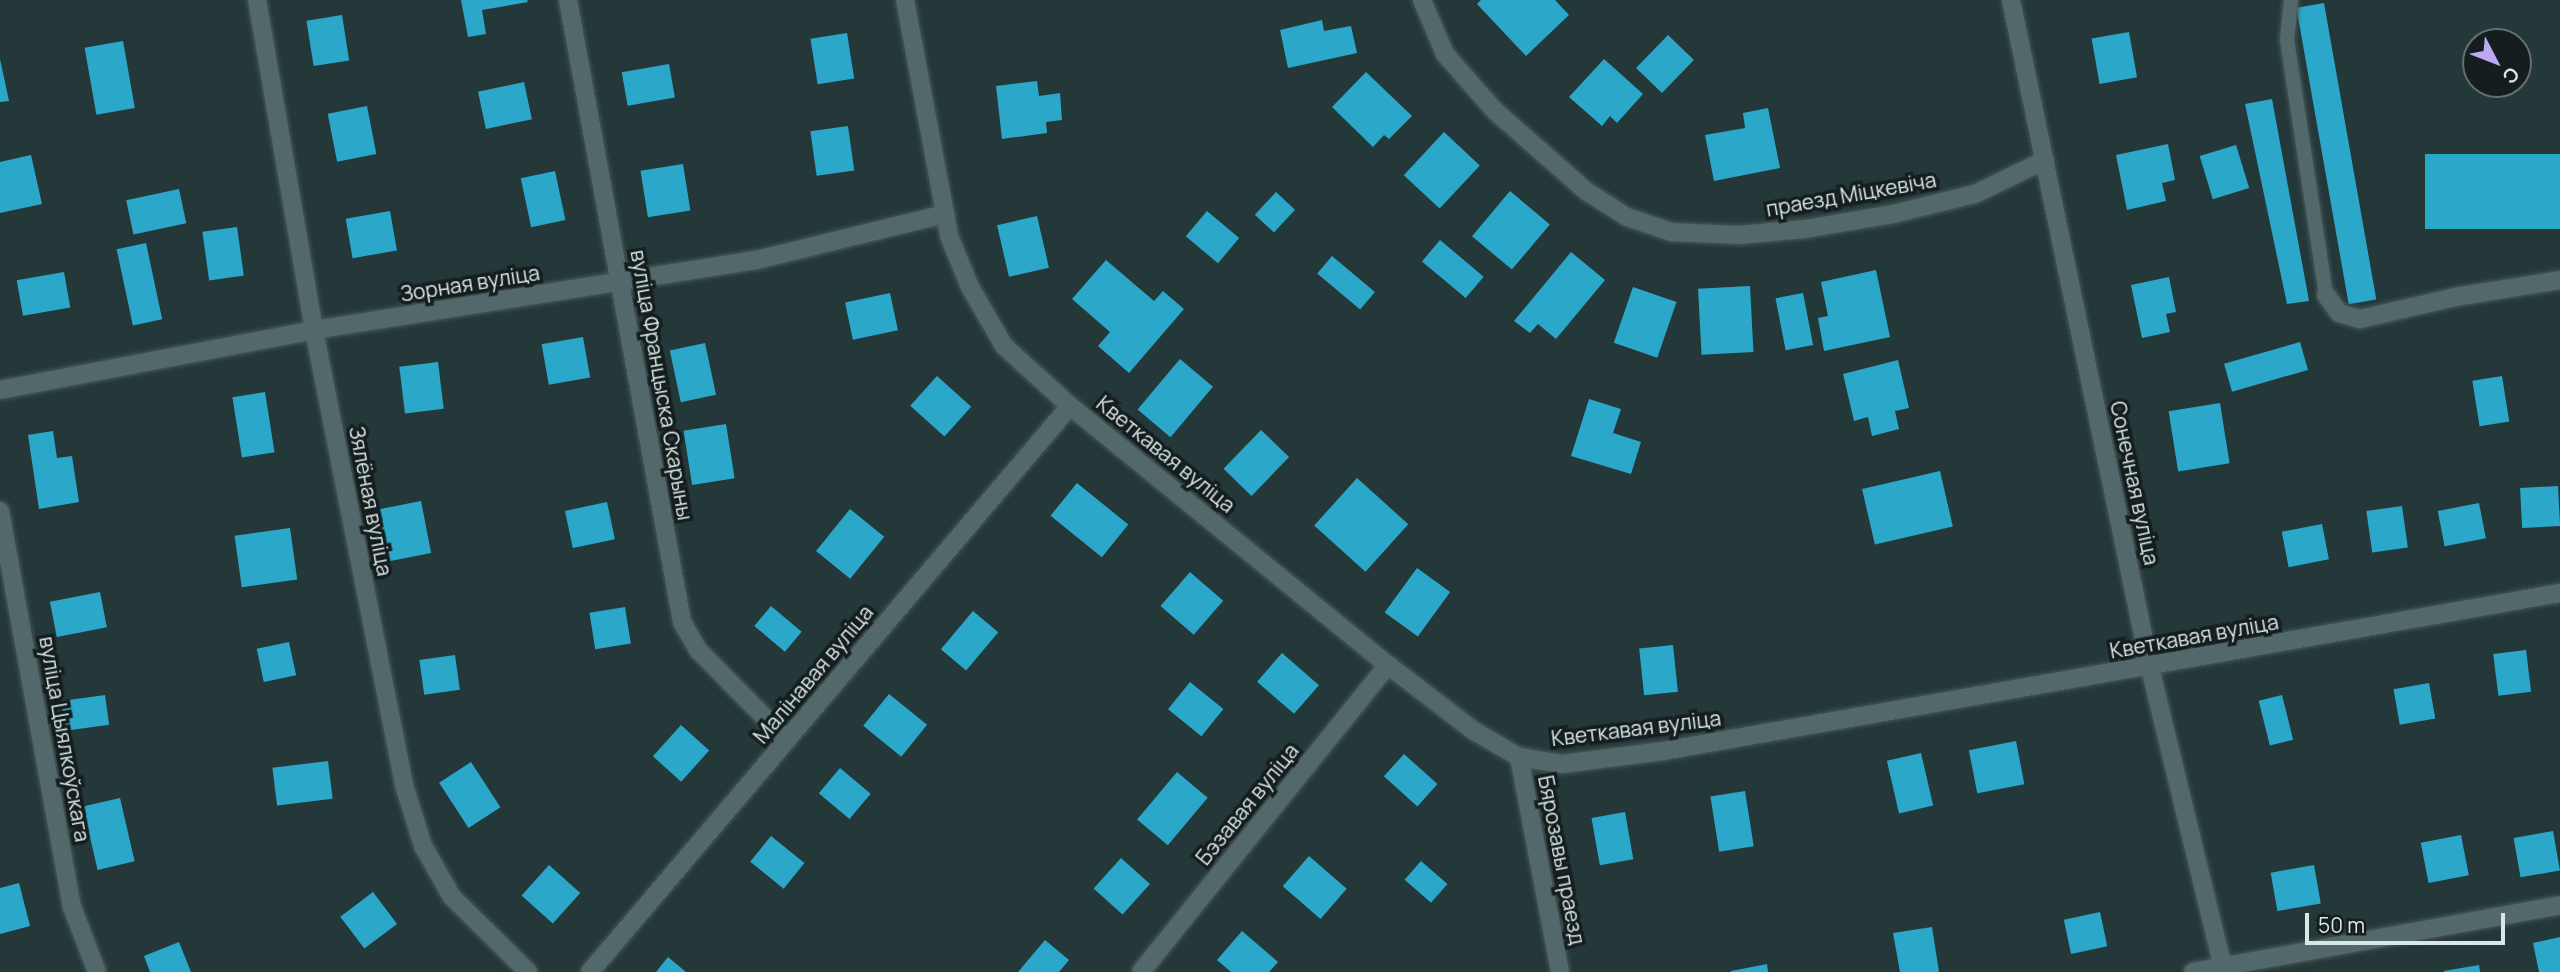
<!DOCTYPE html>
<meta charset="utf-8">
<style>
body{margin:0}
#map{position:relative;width:2560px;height:972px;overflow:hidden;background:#253839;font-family:Manrope,sans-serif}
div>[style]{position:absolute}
.building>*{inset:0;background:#2ba8c9;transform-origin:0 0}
.roads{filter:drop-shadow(0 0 2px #465758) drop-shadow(0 0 2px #465758)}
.service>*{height:14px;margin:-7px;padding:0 7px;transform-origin:7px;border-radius:7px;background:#53686a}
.minor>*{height:18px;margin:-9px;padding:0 9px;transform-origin:9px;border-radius:9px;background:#53686a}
span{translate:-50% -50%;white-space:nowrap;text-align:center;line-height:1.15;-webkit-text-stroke:7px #151e1e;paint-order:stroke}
.street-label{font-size:21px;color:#dbe6e7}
.north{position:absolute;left:2462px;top:28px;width:70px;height:70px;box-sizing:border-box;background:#151e1e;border:2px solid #646e6e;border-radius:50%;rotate:132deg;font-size:19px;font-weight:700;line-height:28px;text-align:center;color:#dbe6e7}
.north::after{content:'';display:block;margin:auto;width:24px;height:32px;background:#bea9f4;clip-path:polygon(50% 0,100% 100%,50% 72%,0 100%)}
.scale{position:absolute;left:2305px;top:913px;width:200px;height:32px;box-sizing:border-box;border:4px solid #dbe6e7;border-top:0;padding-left:9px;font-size:21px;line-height:24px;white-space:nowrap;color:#dbe6e7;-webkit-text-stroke:5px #151e1e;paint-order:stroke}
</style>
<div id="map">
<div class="building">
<i style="clip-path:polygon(461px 0,527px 0,528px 2px,482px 10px,486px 34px,468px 37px)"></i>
<i style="clip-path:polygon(1481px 0,1555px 0,1569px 15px,1526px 56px,1477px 4px)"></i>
<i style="left:2324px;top:3px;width:301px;height:28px;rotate:80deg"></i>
<i style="left:342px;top:15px;width:46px;height:36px;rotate:81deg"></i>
<i style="clip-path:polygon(1322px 20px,1324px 31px,1351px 26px,1357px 53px,1288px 68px,1280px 30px)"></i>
<i style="left:2129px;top:32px;width:46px;height:38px;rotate:80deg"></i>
<i style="left:847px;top:33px;width:46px;height:37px;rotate:81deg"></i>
<i style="left:1668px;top:35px;width:36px;height:46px;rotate:44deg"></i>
<i style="left:123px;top:41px;width:68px;height:39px;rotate:80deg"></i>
<i style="clip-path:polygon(0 59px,9px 101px,0 102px)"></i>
<i style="clip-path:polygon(1604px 59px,1643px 94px,1617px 123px,1610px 116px,1602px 126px,1569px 97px)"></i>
<i style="left:669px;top:64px;width:34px;height:48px;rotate:80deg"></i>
<i style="clip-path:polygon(1366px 72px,1412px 116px,1389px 139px,1384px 135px,1373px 147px,1332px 107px)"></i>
<i style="clip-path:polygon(1037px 81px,1039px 96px,1060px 93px,1062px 120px,1046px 122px,1047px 133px,1002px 139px,996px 86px)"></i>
<i style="left:524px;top:82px;width:38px;height:47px;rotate:78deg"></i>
<i style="clip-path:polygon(2272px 99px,2309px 301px,2287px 304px,2245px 104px)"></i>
<i style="left:367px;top:106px;width:49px;height:40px;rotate:79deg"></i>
<i style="clip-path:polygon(1768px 108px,1780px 168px,1714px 181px,1705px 135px,1745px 128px,1743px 113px)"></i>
<i style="left:848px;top:126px;width:45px;height:38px;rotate:82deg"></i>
<i style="left:1444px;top:132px;width:49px;height:59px;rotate:43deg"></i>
<i style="clip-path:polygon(2168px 144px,2175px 180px,2162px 183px,2166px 201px,2127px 210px,2116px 155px)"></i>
<i style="left:2236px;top:145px;width:45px;height:38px;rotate:73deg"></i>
<i style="left:2560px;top:154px;width:75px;height:135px;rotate:90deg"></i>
<i style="clip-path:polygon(31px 155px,42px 204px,0 213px,0 162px)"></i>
<i style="left:683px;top:164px;width:47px;height:43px;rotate:81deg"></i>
<i style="left:555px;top:171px;width:50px;height:35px;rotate:78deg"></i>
<i style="left:179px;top:189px;width:35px;height:54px;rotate:78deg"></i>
<i style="left:1510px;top:191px;width:52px;height:59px;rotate:40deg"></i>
<i style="left:1276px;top:192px;width:26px;height:31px;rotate:43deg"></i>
<i style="left:390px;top:211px;width:40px;height:45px;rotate:80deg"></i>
<i style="left:1207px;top:211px;width:42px;height:33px;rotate:40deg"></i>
<i style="left:1037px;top:216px;width:53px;height:41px;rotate:77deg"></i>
<i style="left:237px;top:227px;width:49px;height:35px;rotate:82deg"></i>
<i style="left:1440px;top:240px;width:57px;height:28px;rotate:40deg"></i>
<i style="left:146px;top:243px;width:78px;height:30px;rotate:78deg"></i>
<i style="clip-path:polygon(1571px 252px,1605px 280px,1556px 339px,1538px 324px,1530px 333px,1514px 321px)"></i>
<i style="left:1332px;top:256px;width:56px;height:23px;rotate:40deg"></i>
<i style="clip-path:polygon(1106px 260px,1154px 301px,1163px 291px,1184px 309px,1129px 373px,1098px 346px,1110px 332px,1072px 299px)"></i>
<i style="clip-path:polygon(1876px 270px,1890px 337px,1824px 351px,1818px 318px,1828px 316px,1821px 282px)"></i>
<i style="left:64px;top:272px;width:36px;height:48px;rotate:80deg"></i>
<i style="clip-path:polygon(2169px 277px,2176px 312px,2166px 314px,2170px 332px,2142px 338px,2131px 285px)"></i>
<i style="left:1750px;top:286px;width:66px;height:52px;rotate:87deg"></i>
<i style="left:1633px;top:287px;width:46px;height:59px;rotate:19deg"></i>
<i style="left:890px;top:293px;width:38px;height:46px;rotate:78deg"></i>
<i style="left:1803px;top:293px;width:53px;height:28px;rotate:79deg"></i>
<i style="left:583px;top:337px;width:41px;height:42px;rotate:80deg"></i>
<i style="left:2300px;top:342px;width:29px;height:79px;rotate:74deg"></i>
<i style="left:705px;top:343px;width:53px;height:36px;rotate:78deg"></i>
<i style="left:1180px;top:359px;width:43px;height:66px;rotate:40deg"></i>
<i style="clip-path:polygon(1898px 360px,1909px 408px,1895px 411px,1899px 429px,1872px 436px,1868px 417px,1854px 421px,1843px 374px)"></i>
<i style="left:438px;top:362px;width:47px;height:39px;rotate:83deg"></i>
<i style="left:937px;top:376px;width:46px;height:40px;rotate:42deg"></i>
<i style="left:2502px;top:376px;width:46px;height:30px;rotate:81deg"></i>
<i style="left:265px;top:392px;width:61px;height:33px;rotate:81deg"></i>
<i style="clip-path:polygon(1589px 399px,1621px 409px,1613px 433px,1641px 442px,1631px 474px,1571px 456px)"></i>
<i style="left:2220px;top:403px;width:61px;height:52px;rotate:81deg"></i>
<i style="left:726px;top:424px;width:55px;height:43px;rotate:81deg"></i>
<i style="left:1261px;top:430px;width:39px;height:54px;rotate:44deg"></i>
<i style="clip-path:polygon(53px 431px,57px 458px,72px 456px,79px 502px,39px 509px,28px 435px)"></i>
<i style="left:1940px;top:471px;width:57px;height:80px;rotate:77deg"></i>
<i style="left:1357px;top:478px;width:69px;height:64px;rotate:42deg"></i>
<i style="left:1077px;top:483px;width:66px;height:42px;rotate:39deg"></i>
<i style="left:2558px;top:486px;width:40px;height:38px;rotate:87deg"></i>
<i style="left:421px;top:501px;width:53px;height:44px;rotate:79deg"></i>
<i style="left:607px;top:502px;width:38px;height:43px;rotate:78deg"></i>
<i style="left:2479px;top:503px;width:36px;height:42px;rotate:79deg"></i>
<i style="left:2402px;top:506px;width:42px;height:36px;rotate:82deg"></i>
<i style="left:850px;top:509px;width:44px;height:54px;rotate:39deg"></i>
<i style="left:2322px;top:524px;width:36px;height:41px;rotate:79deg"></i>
<i style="left:290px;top:528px;width:52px;height:56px;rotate:82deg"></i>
<i style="left:1417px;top:568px;width:41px;height:55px;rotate:36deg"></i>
<i style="left:1190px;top:572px;width:44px;height:45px;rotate:41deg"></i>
<i style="left:100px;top:592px;width:36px;height:51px;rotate:79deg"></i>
<i style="left:771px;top:606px;width:40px;height:26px;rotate:40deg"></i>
<i style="left:625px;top:607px;width:37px;height:36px;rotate:81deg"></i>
<i style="left:973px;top:611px;width:33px;height:50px;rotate:40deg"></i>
<i style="left:289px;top:642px;width:34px;height:33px;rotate:78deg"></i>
<i style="left:1673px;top:645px;width:47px;height:34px;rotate:84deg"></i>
<i style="left:2526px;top:650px;width:42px;height:33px;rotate:83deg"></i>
<i style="left:1282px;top:653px;width:49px;height:38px;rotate:41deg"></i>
<i style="left:455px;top:655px;width:35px;height:36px;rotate:82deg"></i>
<i style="left:1190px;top:682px;width:43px;height:35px;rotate:39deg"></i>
<i style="left:2429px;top:683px;width:36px;height:36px;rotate:80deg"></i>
<i style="left:889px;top:694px;width:49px;height:41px;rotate:39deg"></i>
<i style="left:105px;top:695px;width:30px;height:44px;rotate:82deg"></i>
<i style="left:2282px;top:695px;width:46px;height:24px;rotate:76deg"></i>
<i style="left:681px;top:725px;width:38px;height:42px;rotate:42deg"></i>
<i style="left:2016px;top:741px;width:44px;height:48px;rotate:79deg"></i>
<i style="left:1921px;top:753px;width:54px;height:35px;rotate:77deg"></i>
<i style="left:1404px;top:754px;width:45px;height:30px;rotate:42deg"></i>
<i style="left:328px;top:761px;width:38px;height:56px;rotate:83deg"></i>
<i style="left:471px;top:762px;width:54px;height:38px;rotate:57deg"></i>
<i style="left:840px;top:768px;width:40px;height:33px;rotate:40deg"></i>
<i style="left:1177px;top:772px;width:40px;height:62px;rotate:40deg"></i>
<i style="left:1745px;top:791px;width:56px;height:35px;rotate:81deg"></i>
<i style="left:120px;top:798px;width:65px;height:38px;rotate:77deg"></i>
<i style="left:1625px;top:812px;width:48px;height:34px;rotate:80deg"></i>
<i style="left:2553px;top:831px;width:40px;height:40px;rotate:80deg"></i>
<i style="left:2461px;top:835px;width:41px;height:41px;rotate:79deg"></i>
<i style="left:771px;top:836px;width:43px;height:33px;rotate:39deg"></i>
<i style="left:1309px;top:856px;width:50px;height:40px;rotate:41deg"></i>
<i style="left:1121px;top:858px;width:39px;height:41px;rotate:42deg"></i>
<i style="left:1421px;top:861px;width:35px;height:25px;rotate:41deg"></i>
<i style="left:549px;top:865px;width:42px;height:41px;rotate:42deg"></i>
<i style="left:2314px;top:865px;width:39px;height:44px;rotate:80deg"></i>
<i style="clip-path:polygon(19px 883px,30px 926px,0 934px,0 888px)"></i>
<i style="left:373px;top:892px;width:40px;height:41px;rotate:53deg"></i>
<i style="left:2100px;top:912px;width:35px;height:37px;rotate:78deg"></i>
<i style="clip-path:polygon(1932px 927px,1939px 972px,1900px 972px,1893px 933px)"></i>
<i style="clip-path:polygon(1242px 931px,1278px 962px,1269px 972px,1231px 972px,1217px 960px)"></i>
<i style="clip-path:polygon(2560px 937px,2560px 972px,2539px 972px,2533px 943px)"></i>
<i style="clip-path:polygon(1045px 940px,1069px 960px,1059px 972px,1018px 972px)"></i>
<i style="clip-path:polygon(179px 942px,191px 972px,150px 972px,144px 956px)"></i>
<i style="clip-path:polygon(668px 957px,686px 972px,656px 972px)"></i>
<i style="clip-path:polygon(1767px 964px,1768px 972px,1731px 972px,1731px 971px)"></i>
<i style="clip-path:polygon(2479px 965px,2480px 972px,2444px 972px,2444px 971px)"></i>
</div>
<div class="roads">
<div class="service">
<i style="left:2291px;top:0;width:40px;rotate:95.7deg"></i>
<i style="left:2287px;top:40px;width:258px;rotate:81.3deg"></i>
</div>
<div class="minor">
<i style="left:257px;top:0;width:335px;rotate:80.2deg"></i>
<i style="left:314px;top:330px;width:464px;rotate:78.8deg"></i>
<i style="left:404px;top:785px;width:64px;rotate:72.7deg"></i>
<i style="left:423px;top:846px;width:59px;rotate:60.4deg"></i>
<i style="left:452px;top:897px;width:107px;rotate:44.6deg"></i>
<i style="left:568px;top:0;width:632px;rotate:79.61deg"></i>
<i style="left:682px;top:622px;width:34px;rotate:60deg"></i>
<i style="left:699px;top:651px;width:125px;rotate:45.3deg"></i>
<i style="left:905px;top:0;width:240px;rotate:79.4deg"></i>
<i style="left:949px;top:236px;width:55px;rotate:67.6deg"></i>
<i style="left:970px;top:287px;width:68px;rotate:60deg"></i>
<i style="left:1004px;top:346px;width:89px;rotate:42.3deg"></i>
<i style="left:1070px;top:406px;width:410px;rotate:39.2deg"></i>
<i style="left:1388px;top:665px;width:108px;rotate:37.5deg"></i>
<i style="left:1474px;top:731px;width:52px;rotate:30deg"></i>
<i style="left:1519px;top:757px;width:44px;rotate:9.2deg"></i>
<i style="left:1562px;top:764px;width:102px;rotate:-7.3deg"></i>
<i style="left:1663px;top:751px;width:911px;rotate:-9.99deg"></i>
<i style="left:1422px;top:0;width:59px;rotate:66.9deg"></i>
<i style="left:1445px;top:54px;width:74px;rotate:48.8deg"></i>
<i style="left:1494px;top:110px;width:123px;rotate:41.4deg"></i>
<i style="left:1586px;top:191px;width:49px;rotate:32.4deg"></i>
<i style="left:1627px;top:217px;width:46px;rotate:18.8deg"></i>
<i style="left:1671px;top:232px;width:68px;rotate:2.5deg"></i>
<i style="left:1739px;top:235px;width:66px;rotate:-5.2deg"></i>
<i style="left:1805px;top:229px;width:89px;rotate:-9.7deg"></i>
<i style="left:1893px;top:214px;width:84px;rotate:-13.7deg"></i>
<i style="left:1975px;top:194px;width:78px;rotate:-25.9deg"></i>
<i style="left:2011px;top:0;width:682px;rotate:78.25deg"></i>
<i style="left:2150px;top:668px;width:313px;rotate:76.3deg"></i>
<i style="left:2326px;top:295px;width:22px;rotate:54deg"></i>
<i style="left:2339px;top:313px;width:22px;rotate:16deg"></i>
<i style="left:2360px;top:319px;width:98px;rotate:-13deg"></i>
<i style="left:2455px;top:297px;width:106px;rotate:-9.2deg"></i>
<i style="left:0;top:390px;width:320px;rotate:-10.8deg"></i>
<i style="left:314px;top:330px;width:448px;rotate:-9deg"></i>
<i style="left:756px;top:260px;width:195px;rotate:-13.7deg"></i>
<i style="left:0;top:511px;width:402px;rotate:79.7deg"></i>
<i style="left:72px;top:907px;width:70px;rotate:69deg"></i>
<i style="left:1519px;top:757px;width:219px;rotate:79.2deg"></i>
<i style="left:590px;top:972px;width:742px;rotate:-49.7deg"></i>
<i style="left:1141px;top:972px;width:394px;rotate:-51.2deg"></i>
<i style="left:2193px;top:972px;width:373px;rotate:-10.3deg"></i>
</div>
</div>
<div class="street-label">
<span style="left:1851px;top:194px;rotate:-10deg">праезд Міцкевіча</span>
<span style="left:470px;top:283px;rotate:-9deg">Зорная вуліца</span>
<span style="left:662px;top:385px;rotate:80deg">вуліца Францыска Скарыны</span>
<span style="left:1166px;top:454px;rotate:39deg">Кветкавая вуліца</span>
<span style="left:2135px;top:483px;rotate:78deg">Сонечная вуліца</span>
<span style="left:371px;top:501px;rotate:79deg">Зялёная вуліца</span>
<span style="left:2194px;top:636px;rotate:-10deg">Кветкавая вуліца</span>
<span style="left:813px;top:674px;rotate:-50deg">Малінавая вуліца</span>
<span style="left:1636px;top:728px;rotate:-7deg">Кветкавая вуліца</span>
<span style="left:65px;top:739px;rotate:80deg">вуліца Цыялкоўскага</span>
<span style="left:1247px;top:804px;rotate:-51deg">Бэзавая вуліца</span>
<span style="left:1562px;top:860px;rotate:79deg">Бярозавы праезд</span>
</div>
<div class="north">С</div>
<div class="scale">50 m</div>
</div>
